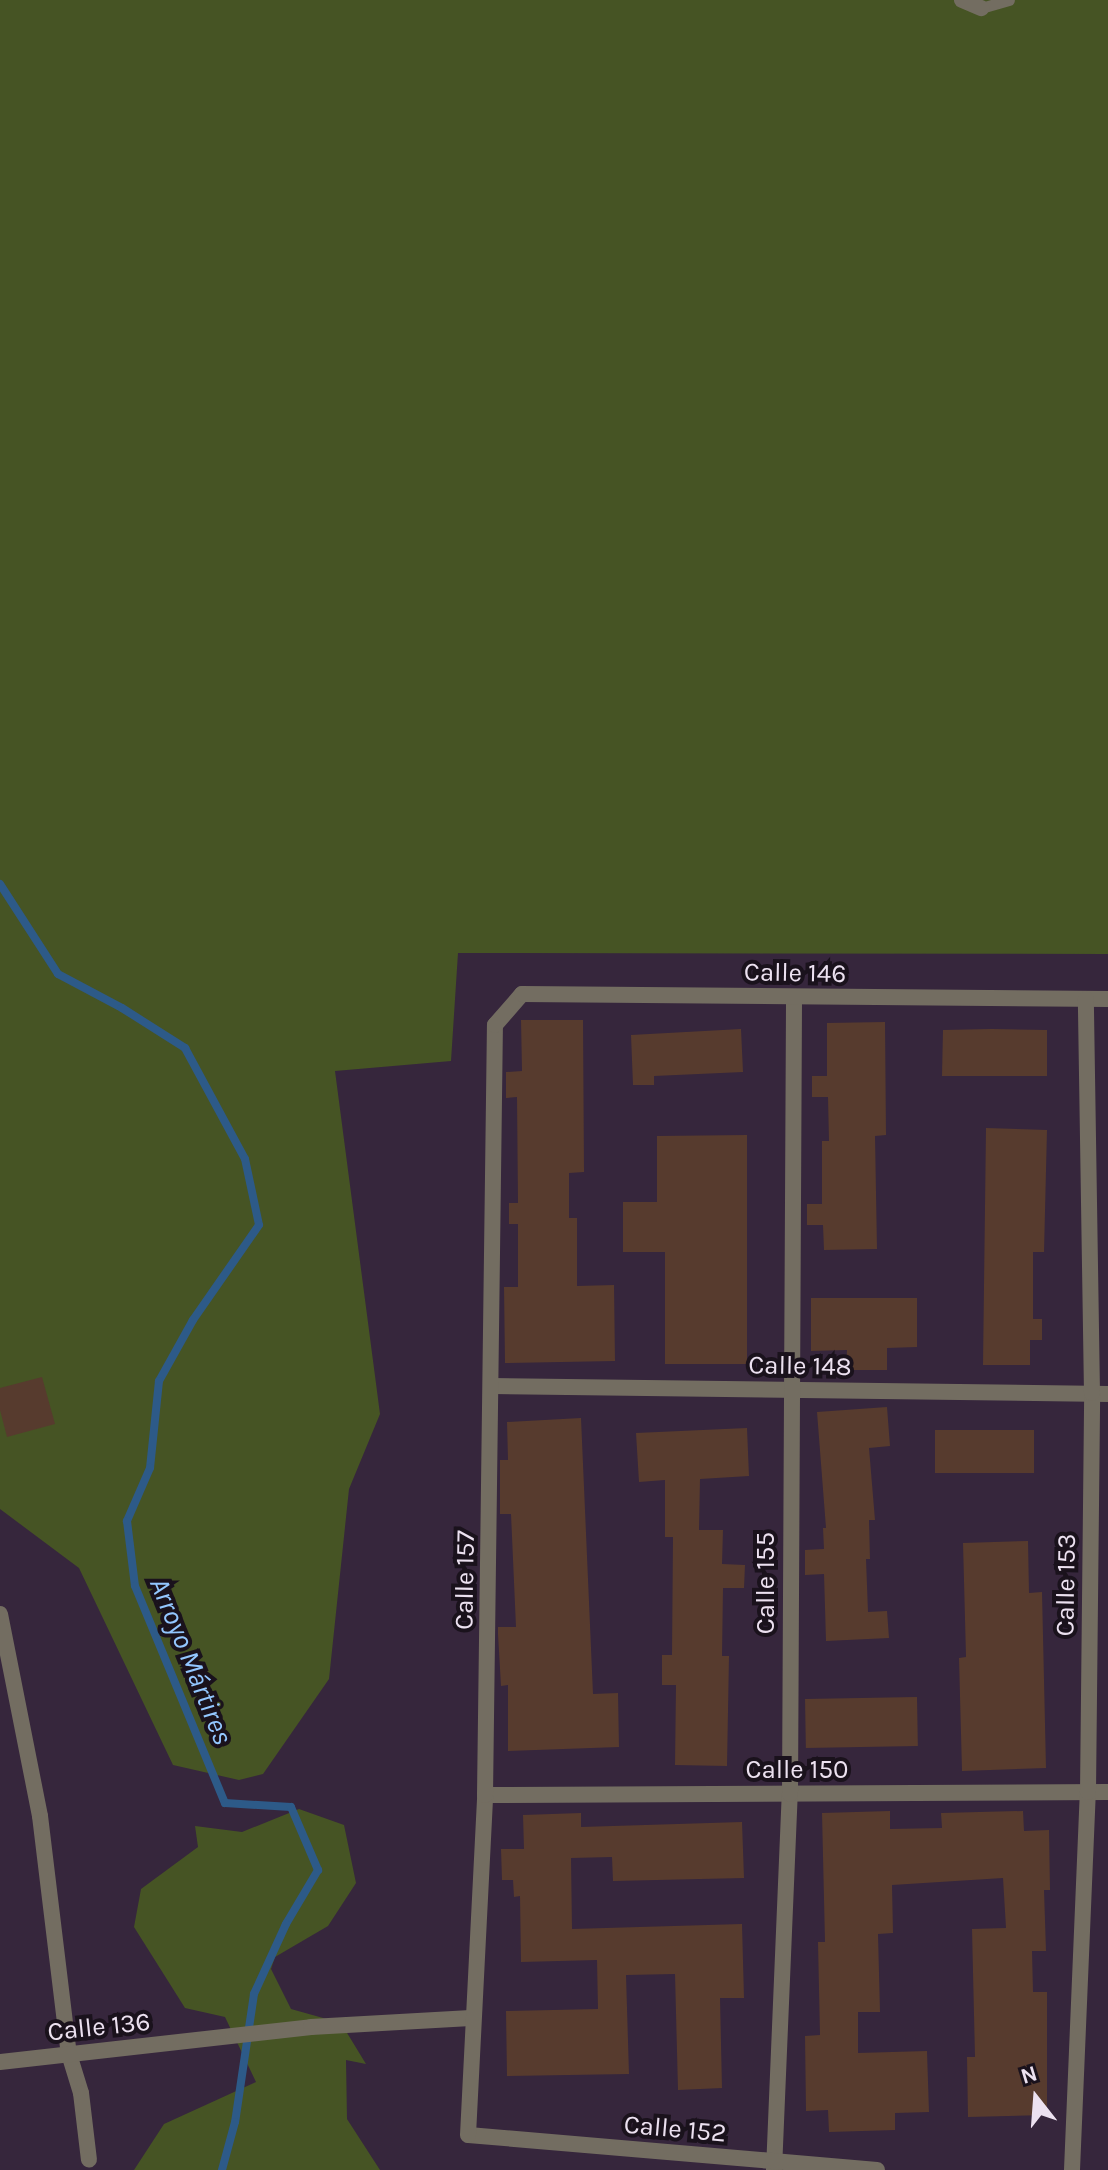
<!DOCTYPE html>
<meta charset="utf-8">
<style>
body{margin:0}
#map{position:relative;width:1108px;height:2170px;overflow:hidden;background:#36263c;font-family:Karla,sans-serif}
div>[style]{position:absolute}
.green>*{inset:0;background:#465424}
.stream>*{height:8px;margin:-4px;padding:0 4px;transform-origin:4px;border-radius:4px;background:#2d5a88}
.building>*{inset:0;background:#573b2e;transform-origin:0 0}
.lane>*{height:11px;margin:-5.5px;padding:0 5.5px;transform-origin:5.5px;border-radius:5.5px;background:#736d61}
.street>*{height:16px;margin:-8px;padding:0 8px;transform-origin:8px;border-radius:8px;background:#736d61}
span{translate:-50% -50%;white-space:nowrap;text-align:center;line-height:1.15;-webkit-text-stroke:8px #1a121c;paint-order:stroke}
.street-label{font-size:26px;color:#ece1f0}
.water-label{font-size:28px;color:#93c7ff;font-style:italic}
.north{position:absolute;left:996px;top:2058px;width:80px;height:80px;-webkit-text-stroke:6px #1a121c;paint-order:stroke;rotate:343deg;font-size:22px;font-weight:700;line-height:32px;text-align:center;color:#ece1f0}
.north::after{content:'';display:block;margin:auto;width:28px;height:36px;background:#ece1f0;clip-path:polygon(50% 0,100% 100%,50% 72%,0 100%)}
</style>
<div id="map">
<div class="green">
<i style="clip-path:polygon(0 0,1108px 0,1108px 954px,458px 953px,451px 1061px,335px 1071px,380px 1414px,349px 1489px,329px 1679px,263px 1774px,239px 1780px,173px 1765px,79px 1568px,0 1509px)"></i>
<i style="clip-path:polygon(299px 1809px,344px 1825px,356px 1883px,328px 1926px,275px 1957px,271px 1969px,291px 2009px,341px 2023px,366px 2064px,346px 2060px,347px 2119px,380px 2170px,134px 2170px,164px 2124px,256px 2082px,225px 2017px,185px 2008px,134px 1927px,141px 1889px,198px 1847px,195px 1826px,242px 1832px)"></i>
</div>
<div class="stream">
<i style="left:0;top:884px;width:107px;rotate:57.2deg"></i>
<i style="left:58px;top:974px;width:72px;rotate:28deg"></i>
<i style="left:122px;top:1008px;width:75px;rotate:32.4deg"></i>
<i style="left:185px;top:1048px;width:126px;rotate:61.6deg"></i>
<i style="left:245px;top:1159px;width:67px;rotate:78deg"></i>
<i style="left:259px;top:1225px;width:116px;rotate:124.8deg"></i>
<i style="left:193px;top:1320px;width:70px;rotate:119.1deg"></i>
<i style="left:159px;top:1381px;width:87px;rotate:95.9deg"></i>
<i style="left:150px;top:1468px;width:58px;rotate:113.5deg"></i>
<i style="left:127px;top:1521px;width:65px;rotate:83deg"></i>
<i style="left:135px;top:1586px;width:235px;rotate:67.5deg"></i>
<i style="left:225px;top:1803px;width:66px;rotate:3.5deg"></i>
<i style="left:291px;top:1807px;width:69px;rotate:66.8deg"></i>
<i style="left:318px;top:1870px;width:63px;rotate:120.7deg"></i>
<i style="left:286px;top:1924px;width:77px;rotate:114.6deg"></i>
<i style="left:254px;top:1994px;width:129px;rotate:98.4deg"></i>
<i style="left:235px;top:2122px;width:50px;rotate:105.2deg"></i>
</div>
<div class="building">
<i style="clip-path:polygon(521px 1020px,583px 1020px,584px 1172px,569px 1173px,569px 1218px,577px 1218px,577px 1286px,614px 1285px,615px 1361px,505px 1363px,504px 1287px,518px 1287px,518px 1224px,509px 1224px,509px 1203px,518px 1203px,517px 1097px,506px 1098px,506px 1072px,522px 1071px)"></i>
<i style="clip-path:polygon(885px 1022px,886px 1135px,875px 1136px,877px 1249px,824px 1250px,823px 1225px,807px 1225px,807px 1204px,822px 1204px,822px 1141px,829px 1141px,828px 1097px,812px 1097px,812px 1076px,827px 1076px,827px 1023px)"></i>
<i style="clip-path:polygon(741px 1029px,743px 1072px,654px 1076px,654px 1085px,633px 1085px,631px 1035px)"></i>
<i style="clip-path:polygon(992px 1029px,1047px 1030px,1047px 1076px,942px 1076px,943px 1030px)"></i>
<i style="clip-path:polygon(986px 1128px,1047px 1130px,1044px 1252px,1033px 1252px,1033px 1319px,1042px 1319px,1042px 1340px,1030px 1340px,1030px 1365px,983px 1365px)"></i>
<i style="clip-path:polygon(747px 1135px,747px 1364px,665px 1364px,665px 1252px,623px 1252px,623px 1202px,657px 1202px,657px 1136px)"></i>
<i style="clip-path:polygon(811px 1298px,917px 1298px,917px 1347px,887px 1348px,887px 1370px,846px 1370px,847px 1350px,811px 1351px)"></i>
<i style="clip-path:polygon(42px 1377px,55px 1424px,7px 1437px,0 1410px,0 1388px)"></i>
<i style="clip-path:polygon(887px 1407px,890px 1446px,869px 1448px,875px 1520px,869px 1520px,870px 1559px,866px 1559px,868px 1612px,887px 1611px,889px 1638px,826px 1641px,824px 1574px,805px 1575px,805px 1550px,824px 1549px,823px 1528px,826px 1528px,817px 1412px)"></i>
<i style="clip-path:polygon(581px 1418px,593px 1694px,618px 1693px,619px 1747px,508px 1751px,508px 1685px,501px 1686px,498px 1634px,498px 1627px,516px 1627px,511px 1514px,500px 1514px,500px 1460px,508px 1460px,507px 1422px)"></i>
<i style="clip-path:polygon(747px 1428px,749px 1476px,700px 1479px,699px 1530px,723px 1530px,722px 1564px,745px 1565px,744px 1588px,723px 1588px,722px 1656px,729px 1656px,727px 1766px,675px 1765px,676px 1685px,662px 1685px,662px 1655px,672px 1655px,673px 1537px,665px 1537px,665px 1480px,639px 1482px,636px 1433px)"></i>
<i style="left:1034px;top:1430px;width:43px;height:99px;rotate:90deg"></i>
<i style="clip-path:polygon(1028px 1541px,1029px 1593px,1042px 1592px,1046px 1768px,962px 1771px,959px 1658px,966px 1657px,963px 1543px)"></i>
<i style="left:917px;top:1697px;width:49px;height:112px;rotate:89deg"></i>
<i style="clip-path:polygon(890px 1811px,890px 1829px,942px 1828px,941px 1813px,1023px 1811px,1024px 1831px,1049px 1830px,1050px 1890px,1044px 1890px,1046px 1951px,1032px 1951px,1033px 1992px,1047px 1992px,1047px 2115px,968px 2117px,967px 2057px,975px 2057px,972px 1929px,1006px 1928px,1003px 1878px,892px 1885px,893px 1933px,878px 1934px,880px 2012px,858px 2012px,858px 2053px,927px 2051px,929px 2112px,895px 2113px,895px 2130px,829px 2132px,828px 2110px,806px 2111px,805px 2036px,820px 2035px,818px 1942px,825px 1942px,822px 1813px)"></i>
<i style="clip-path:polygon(581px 1813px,581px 1827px,742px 1822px,744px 1878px,613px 1881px,612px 1857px,571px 1858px,572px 1929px,742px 1924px,744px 1998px,720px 1998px,722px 2088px,678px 2090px,675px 1974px,626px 1975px,629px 2074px,507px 2076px,506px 2011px,598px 2009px,597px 1960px,521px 1962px,520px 1896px,514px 1897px,513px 1880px,502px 1880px,501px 1849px,524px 1849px,523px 1815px)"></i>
</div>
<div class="lane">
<i style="left:981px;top:8px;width:29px;rotate:-16deg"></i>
</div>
<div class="street">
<i style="left:962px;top:0;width:21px;rotate:23deg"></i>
<i style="left:492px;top:1386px;width:616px;rotate:0.74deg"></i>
<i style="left:0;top:1614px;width:206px;rotate:78.8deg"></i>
<i style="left:40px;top:1816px;width:240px;rotate:83.1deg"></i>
<i style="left:69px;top:2054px;width:41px;rotate:72.9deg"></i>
<i style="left:81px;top:2093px;width:67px;rotate:83.2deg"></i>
<i style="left:485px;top:1795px;width:623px;rotate:-0.28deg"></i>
<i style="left:0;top:2062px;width:313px;rotate:-6.4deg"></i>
<i style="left:311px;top:2027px;width:160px;rotate:-3.2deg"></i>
<i style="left:774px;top:2170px;width:376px;rotate:-87.6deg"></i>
<i style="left:790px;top:1794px;width:797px;rotate:-89.71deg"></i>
<i style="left:877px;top:2170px;width:410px;rotate:-175.1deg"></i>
<i style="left:468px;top:2135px;width:340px;rotate:-87.1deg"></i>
<i style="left:485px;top:1795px;width:770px;rotate:-89.26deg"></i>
<i style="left:495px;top:1025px;width:41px;rotate:-48.9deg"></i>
<i style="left:522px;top:994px;width:586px;rotate:0.49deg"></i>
<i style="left:1072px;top:2170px;width:378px;rotate:-87.6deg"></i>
<i style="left:1088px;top:1792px;width:399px;rotate:-89.4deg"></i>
<i style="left:1092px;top:1393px;width:394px;rotate:-90.9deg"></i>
</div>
<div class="street-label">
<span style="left:795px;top:973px;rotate:1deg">Calle 146</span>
<span style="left:800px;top:1366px;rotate:1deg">Calle 148</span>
<span style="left:465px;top:1580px;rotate:-89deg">Calle 157</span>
<span style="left:766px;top:1583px;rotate:-90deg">Calle 155</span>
<span style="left:1066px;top:1585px;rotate:-89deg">Calle 153</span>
<span style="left:797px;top:1770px">Calle 150</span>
<span style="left:99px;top:2027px;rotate:-6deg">Calle 136</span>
<span style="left:675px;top:2129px;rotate:5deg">Calle 152</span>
</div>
<div class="water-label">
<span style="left:191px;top:1661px;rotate:68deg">Arroyo Mártires</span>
</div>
<div class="north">N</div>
</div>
